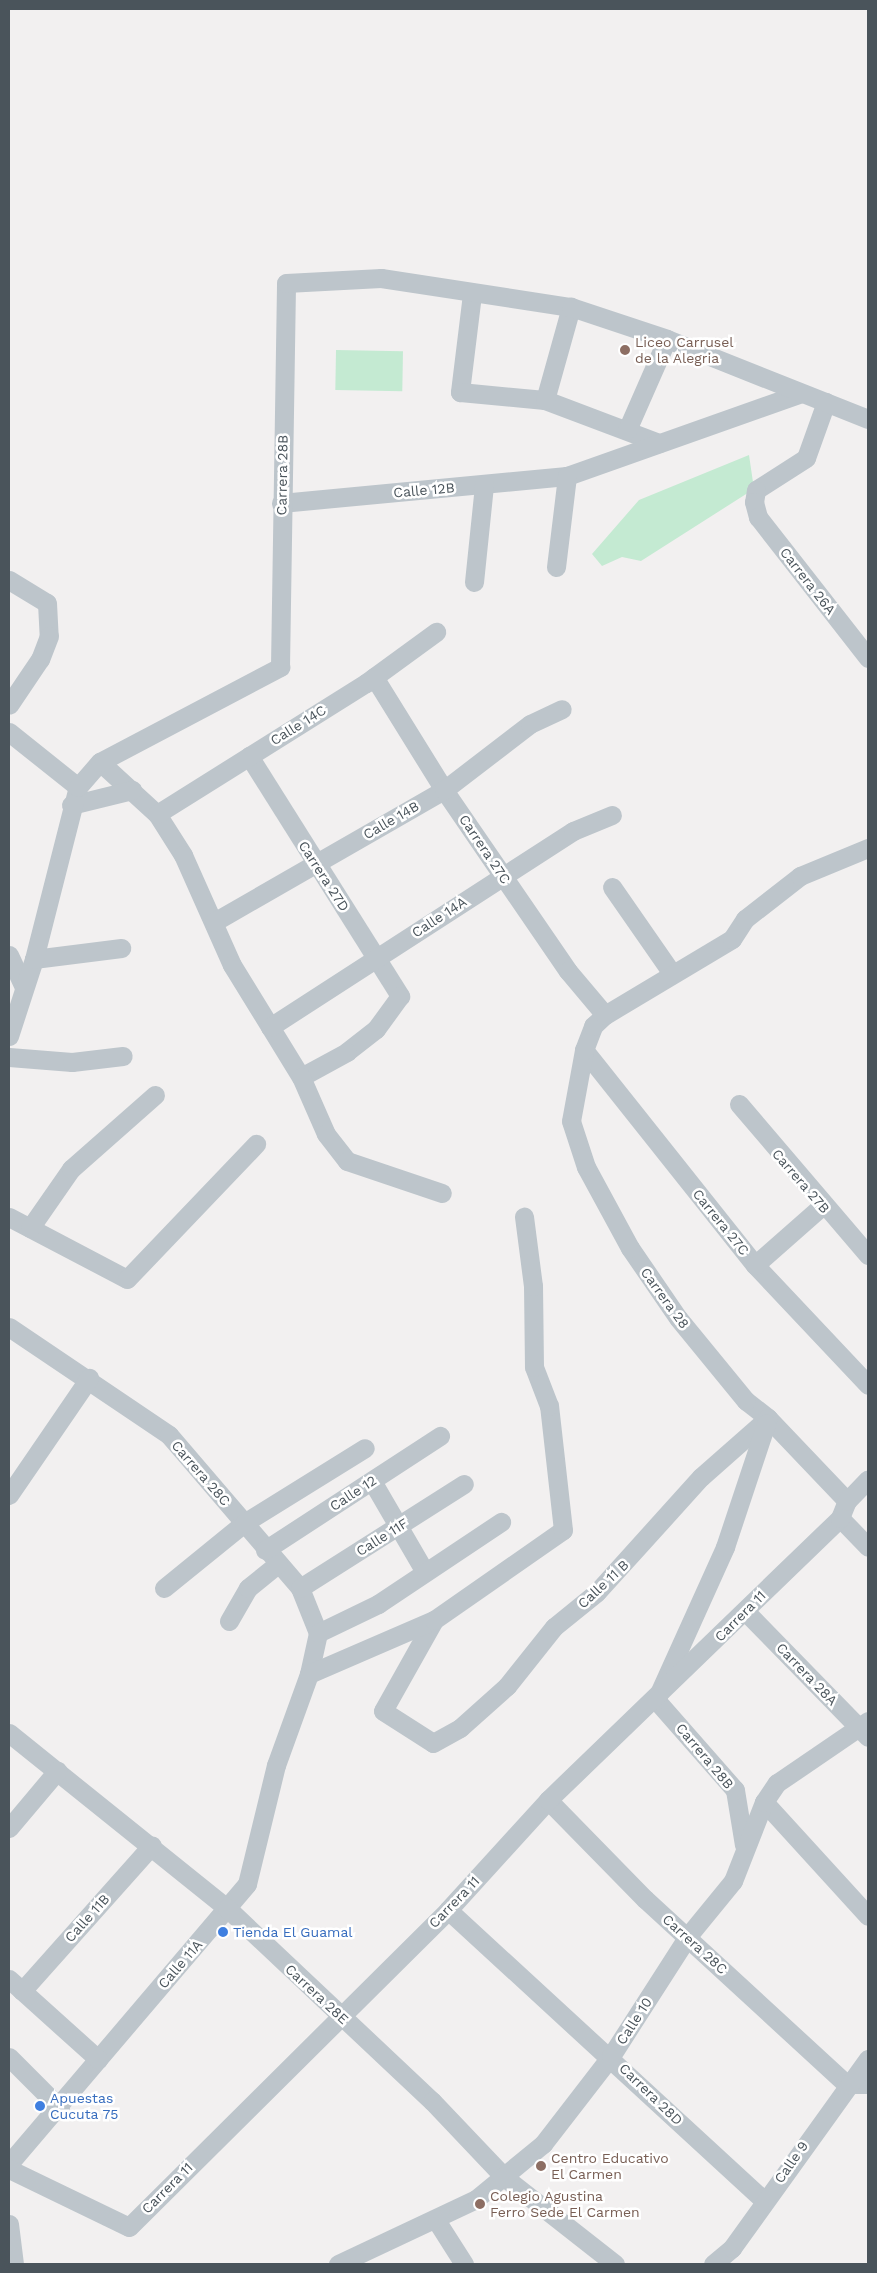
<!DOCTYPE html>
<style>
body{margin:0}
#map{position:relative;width:877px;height:2273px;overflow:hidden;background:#f2f0f0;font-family:"Work Sans",sans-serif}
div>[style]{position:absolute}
.green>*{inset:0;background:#c4ead2;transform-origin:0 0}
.minor>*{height:19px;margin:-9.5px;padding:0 9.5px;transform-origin:9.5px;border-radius:9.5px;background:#bdc5cb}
.dots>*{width:14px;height:14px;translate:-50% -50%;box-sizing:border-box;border:2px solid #fff;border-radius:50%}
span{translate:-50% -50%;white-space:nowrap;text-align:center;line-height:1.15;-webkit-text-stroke:5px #fff;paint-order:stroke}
.education-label{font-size:14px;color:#785e54}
.left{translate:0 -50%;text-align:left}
.street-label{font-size:14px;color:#4a545b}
.shop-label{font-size:14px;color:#366cbe}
.frame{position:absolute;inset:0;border:10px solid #4a545b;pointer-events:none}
</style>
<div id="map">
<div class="green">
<i style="left:336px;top:350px;width:67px;height:40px;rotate:1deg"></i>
<i style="clip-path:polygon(749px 455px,754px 489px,641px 561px,622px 557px,602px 566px,592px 554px,639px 500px)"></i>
</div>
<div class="minor">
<i style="left:472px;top:294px;width:99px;rotate:97deg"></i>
<i style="left:460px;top:392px;width:85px;rotate:5.4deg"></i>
<i style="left:545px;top:400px;width:122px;rotate:20.7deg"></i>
<i style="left:545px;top:400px;width:97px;rotate:-74.4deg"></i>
<i style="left:826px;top:402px;width:59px;rotate:109.7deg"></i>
<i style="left:806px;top:458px;width:59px;rotate:147.4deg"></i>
<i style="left:756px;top:490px;width:12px;rotate:99deg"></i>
<i style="left:754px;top:502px;width:16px;rotate:75deg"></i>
<i style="left:758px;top:517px;width:179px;rotate:52deg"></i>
<i style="left:627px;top:430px;width:99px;rotate:-66.3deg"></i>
<i style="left:281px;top:503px;width:287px;rotate:-5.4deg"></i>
<i style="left:567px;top:476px;width:248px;rotate:-19.5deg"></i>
<i style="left:556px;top:567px;width:92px;rotate:-83.1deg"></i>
<i style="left:9px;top:580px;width:44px;rotate:31.2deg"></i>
<i style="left:47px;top:603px;width:33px;rotate:87deg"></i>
<i style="left:49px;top:636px;width:25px;rotate:111deg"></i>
<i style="left:40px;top:659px;width:55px;rotate:124deg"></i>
<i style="left:474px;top:582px;width:98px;rotate:-84.1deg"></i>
<i style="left:374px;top:677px;width:133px;rotate:58.2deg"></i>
<i style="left:444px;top:790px;width:219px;rotate:55.6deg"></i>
<i style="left:568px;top:971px;width:57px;rotate:49.9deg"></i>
<i style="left:9px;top:732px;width:88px;rotate:38.6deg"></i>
<i style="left:249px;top:756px;width:284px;rotate:57.8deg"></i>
<i style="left:400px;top:996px;width:41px;rotate:126deg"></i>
<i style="left:376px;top:1029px;width:37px;rotate:142deg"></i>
<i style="left:347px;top:1052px;width:52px;rotate:151.5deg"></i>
<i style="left:100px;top:762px;width:77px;rotate:42.4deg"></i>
<i style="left:157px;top:814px;width:49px;rotate:57.6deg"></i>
<i style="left:183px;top:855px;width:120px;rotate:66deg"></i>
<i style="left:232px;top:965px;width:132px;rotate:58.4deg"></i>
<i style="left:301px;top:1077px;width:62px;rotate:66.3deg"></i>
<i style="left:326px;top:1134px;width:34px;rotate:52deg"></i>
<i style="left:347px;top:1161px;width:100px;rotate:18.6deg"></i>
<i style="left:71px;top:805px;width:63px;rotate:-13.8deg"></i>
<i style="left:157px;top:814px;width:247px;rotate:-32.1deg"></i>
<i style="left:366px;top:683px;width:87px;rotate:-36.1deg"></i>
<i style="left:612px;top:887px;width:103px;rotate:55.2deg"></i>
<i style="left:214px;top:922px;width:265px;rotate:-29.9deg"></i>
<i style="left:444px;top:790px;width:108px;rotate:-37.5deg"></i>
<i style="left:530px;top:724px;width:35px;rotate:-25deg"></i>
<i style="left:9px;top:955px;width:33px;rotate:65deg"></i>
<i style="left:34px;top:959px;width:88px;rotate:-7.2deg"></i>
<i style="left:270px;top:1027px;width:361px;rotate:-32.9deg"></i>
<i style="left:573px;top:831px;width:42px;rotate:-22.3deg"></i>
<i style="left:9px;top:1036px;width:81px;rotate:-72deg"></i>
<i style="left:34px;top:959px;width:178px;rotate:-75.7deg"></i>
<i style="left:78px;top:787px;width:33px;rotate:-49deg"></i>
<i style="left:100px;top:762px;width:204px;rotate:-27.8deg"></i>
<i style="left:280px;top:667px;width:384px;rotate:-89.1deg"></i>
<i style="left:286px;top:283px;width:95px;rotate:-3deg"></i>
<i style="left:381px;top:278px;width:192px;rotate:8.7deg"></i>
<i style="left:571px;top:307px;width:101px;rotate:18.4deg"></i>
<i style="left:667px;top:339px;width:216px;rotate:21.7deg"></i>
<i style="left:584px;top:1050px;width:275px;rotate:51.5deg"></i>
<i style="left:755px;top:1265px;width:165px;rotate:46.7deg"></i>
<i style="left:9px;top:1057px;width:63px;rotate:4.5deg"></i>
<i style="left:72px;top:1062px;width:51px;rotate:-6.7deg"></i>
<i style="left:739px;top:1104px;width:199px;rotate:49.5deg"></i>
<i style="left:9px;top:1217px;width:133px;rotate:27.7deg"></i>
<i style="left:127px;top:1279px;width:187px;rotate:-46.3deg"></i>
<i style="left:30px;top:1228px;width:72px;rotate:-55.2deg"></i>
<i style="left:71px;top:1169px;width:112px;rotate:-41.4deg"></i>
<i style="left:755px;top:1265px;width:89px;rotate:-41.4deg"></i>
<i style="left:9px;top:1327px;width:193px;rotate:34deg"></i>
<i style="left:169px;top:1435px;width:201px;rotate:49.4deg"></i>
<i style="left:300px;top:1588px;width:48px;rotate:68.2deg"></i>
<i style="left:318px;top:1633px;width:42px;rotate:102.4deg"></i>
<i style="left:309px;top:1674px;width:97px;rotate:109.9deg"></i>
<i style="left:276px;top:1765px;width:122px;rotate:103.7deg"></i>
<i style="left:247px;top:1884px;width:367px;rotate:130.4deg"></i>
<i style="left:372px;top:1481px;width:105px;rotate:59.8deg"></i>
<i style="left:9px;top:1495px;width:142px;rotate:-55.6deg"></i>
<i style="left:847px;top:1501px;width:115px;rotate:-133.6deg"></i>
<i style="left:768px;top:1418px;width:28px;rotate:-142deg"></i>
<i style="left:746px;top:1401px;width:107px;rotate:-129.3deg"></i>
<i style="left:678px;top:1318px;width:85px;rotate:-124.4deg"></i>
<i style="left:630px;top:1248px;width:92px;rotate:-118.5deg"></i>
<i style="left:586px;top:1167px;width:48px;rotate:-108.1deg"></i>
<i style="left:571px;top:1121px;width:72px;rotate:-79.6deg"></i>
<i style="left:584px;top:1050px;width:26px;rotate:-69deg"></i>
<i style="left:593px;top:1026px;width:16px;rotate:-43deg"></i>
<i style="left:605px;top:1015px;width:148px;rotate:-30.9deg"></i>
<i style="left:732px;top:939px;width:24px;rotate:-57deg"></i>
<i style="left:745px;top:919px;width:70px;rotate:-38deg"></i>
<i style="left:800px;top:876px;width:74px;rotate:-22.4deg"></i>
<i style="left:840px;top:1518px;width:40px;rotate:46deg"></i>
<i style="left:265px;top:1550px;width:209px;rotate:-33.1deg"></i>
<i style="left:164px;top:1588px;width:103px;rotate:-39.1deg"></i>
<i style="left:244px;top:1523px;width:142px;rotate:-31.8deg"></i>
<i style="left:300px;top:1588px;width:194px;rotate:-32.4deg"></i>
<i style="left:745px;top:1611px;width:176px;rotate:45.7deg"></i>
<i style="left:434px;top:1620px;width:104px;rotate:119.3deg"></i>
<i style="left:383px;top:1711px;width:59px;rotate:32.6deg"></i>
<i style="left:433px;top:1743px;width:31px;rotate:-29deg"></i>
<i style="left:460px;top:1728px;width:63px;rotate:-41.8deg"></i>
<i style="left:507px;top:1686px;width:75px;rotate:-51.5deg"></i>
<i style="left:554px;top:1627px;width:55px;rotate:-39.1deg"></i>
<i style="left:597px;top:1592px;width:155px;rotate:-47.9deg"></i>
<i style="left:701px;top:1477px;width:89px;rotate:-41.4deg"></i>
<i style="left:229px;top:1621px;width:38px;rotate:-60deg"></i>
<i style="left:248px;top:1588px;width:38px;rotate:-39deg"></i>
<i style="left:318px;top:1633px;width:67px;rotate:-25.8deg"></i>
<i style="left:378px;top:1604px;width:148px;rotate:-33.7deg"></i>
<i style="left:309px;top:1674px;width:136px;rotate:-23.4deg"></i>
<i style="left:434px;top:1620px;width:157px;rotate:-34.9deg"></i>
<i style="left:563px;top:1530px;width:125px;rotate:-96.4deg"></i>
<i style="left:549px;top:1406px;width:42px;rotate:-111deg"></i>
<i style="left:534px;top:1367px;width:81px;rotate:-90.7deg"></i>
<i style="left:533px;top:1286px;width:70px;rotate:-97.4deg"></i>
<i style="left:9px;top:1733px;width:280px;rotate:38.8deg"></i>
<i style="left:227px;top:1908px;width:282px;rotate:43.3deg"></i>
<i style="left:432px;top:2101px;width:105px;rotate:46.5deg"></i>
<i style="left:504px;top:2177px;width:141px;rotate:38.1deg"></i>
<i style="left:548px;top:1800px;width:139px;rotate:45.6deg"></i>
<i style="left:645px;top:1899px;width:273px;rotate:42.6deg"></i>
<i style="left:846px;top:2084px;width:22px"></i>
<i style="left:764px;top:1802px;width:154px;rotate:47.6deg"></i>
<i style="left:9px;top:1828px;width:75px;rotate:-49.9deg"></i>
<i style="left:744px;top:1845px;width:56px;rotate:-99.3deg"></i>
<i style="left:735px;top:1790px;width:120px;rotate:-131.3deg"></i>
<i style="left:656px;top:1700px;width:168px;rotate:-65.7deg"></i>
<i style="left:725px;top:1547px;width:130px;rotate:-71.6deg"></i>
<i style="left:448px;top:1910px;width:430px;rotate:42.6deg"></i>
<i style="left:9px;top:1979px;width:120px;rotate:42deg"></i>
<i style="left:22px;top:1991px;width:195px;rotate:-48.3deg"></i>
<i style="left:9px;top:2057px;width:72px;rotate:45deg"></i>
<i style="left:9px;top:2169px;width:133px;rotate:25.8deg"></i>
<i style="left:129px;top:2227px;width:450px;rotate:-44.8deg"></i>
<i style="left:448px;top:1910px;width:149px;rotate:-47.7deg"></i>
<i style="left:548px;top:1800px;width:406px;rotate:-44deg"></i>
<i style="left:840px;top:1518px;width:18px;rotate:-68deg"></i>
<i style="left:847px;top:1501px;width:30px;rotate:-46deg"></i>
<i style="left:436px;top:2220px;width:52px;rotate:57.5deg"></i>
<i style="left:9px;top:2224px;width:40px;rotate:82.9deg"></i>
<i style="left:338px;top:2264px;width:153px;rotate:-25.2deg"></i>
<i style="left:476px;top:2199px;width:87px;rotate:-39.4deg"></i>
<i style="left:543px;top:2144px;width:111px;rotate:-52.3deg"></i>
<i style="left:611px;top:2056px;width:143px;rotate:-57.3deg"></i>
<i style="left:688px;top:1936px;width:71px;rotate:-50.7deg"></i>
<i style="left:733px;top:1881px;width:85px;rotate:-68.6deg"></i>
<i style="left:764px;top:1802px;width:23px;rotate:-56deg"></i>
<i style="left:777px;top:1783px;width:110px;rotate:-34.3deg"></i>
<i style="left:713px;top:2264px;width:25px;rotate:-40deg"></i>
<i style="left:732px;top:2248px;width:233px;rotate:-54.3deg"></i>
</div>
<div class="dots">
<i style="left:625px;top:350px;background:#8d6e63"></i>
<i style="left:223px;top:1932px;background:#3f7fe0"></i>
<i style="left:40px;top:2106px;background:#3f7fe0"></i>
<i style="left:541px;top:2166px;background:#8d6e63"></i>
<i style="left:480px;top:2204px;background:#8d6e63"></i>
</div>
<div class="education-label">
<span class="left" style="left:635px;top:350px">Liceo Carrusel<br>de la Alegria</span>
<span class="left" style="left:551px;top:2166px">Centro Educativo<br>El Carmen</span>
<span class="left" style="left:490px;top:2204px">Colegio Agustina<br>Ferro Sede El Carmen</span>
</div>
<div class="street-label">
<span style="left:282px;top:475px;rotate:-89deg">Carrera 28B</span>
<span style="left:424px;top:490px;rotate:-5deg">Calle 12B</span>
<span style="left:808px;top:581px;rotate:52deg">Carrera 26A</span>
<span style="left:298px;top:725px;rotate:-32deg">Calle 14C</span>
<span style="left:391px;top:820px;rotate:-30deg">Calle 14B</span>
<span style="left:485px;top:849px;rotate:56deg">Carrera 27C</span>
<span style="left:324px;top:876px;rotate:57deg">Carrera 27D</span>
<span style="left:439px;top:917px;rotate:-33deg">Calle 14A</span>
<span style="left:801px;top:1181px;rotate:49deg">Carrera 27B</span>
<span style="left:721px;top:1222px;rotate:51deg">Carrera 27C</span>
<span style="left:665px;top:1298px;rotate:54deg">Carrera 28</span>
<span style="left:201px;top:1473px;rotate:49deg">Carrera 28C</span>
<span style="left:353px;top:1493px;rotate:-33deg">Calle 12</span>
<span style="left:382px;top:1537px;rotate:-32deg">Calle 11F</span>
<span style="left:603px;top:1584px;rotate:-43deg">Calle 11 B</span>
<span style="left:740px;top:1616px;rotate:-45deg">Carrera 11</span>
<span style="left:807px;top:1674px;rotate:46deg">Carrera 28A</span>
<span style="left:705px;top:1756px;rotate:50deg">Carrera 28B</span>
<span style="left:454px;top:1902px;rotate:-46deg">Carrera 11</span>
<span style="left:87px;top:1918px;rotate:-48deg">Calle 11B</span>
<span style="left:695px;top:1944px;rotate:42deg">Carrera 28C</span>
<span style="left:180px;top:1964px;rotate:-49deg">Calle 11A</span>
<span style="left:317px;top:1994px;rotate:43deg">Carrera 28E</span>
<span style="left:634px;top:2021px;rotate:-57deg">Calle 10</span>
<span style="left:651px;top:2094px;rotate:44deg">Carrera 28D</span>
<span style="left:791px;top:2162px;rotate:-55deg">Calle 9</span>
<span style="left:167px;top:2188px;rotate:-45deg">Carrera 11</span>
</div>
<div class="shop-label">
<span class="left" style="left:233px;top:1932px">Tienda El Guamal</span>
<span class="left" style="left:50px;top:2106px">Apuestas<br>Cucuta 75</span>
</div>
<div class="frame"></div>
</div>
